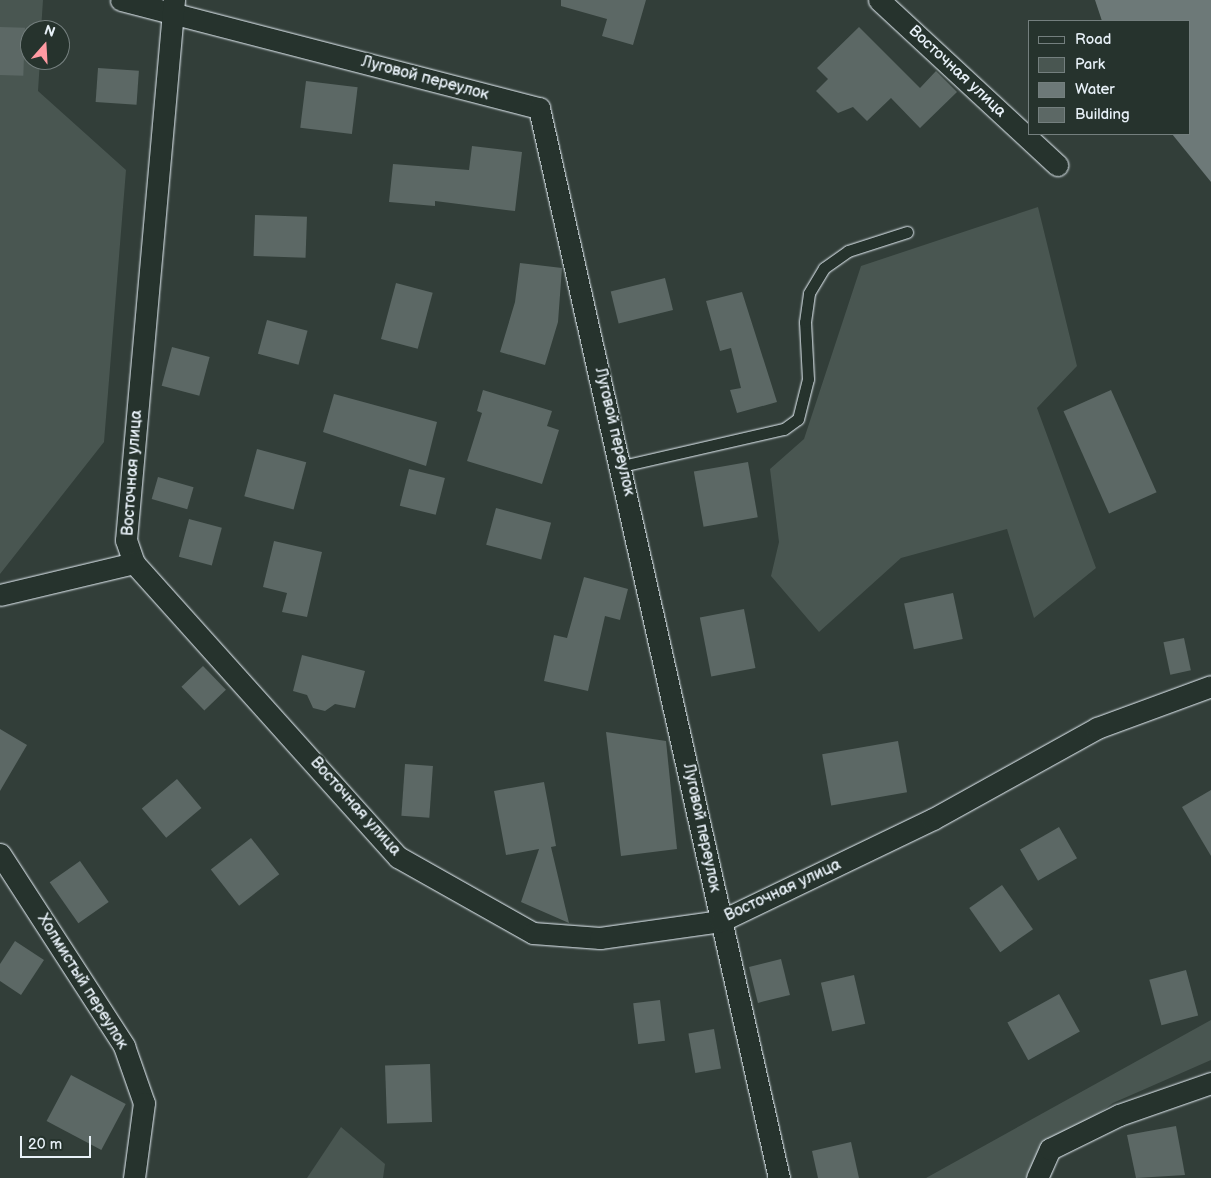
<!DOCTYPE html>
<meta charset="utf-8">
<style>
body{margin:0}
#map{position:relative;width:1211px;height:1178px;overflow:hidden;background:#323e39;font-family:"Balsamiq Sans",sans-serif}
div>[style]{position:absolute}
.green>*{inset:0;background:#495651}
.water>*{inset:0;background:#6d7978}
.building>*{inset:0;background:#5c6865;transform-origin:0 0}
.roads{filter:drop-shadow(0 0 1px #e8f1f8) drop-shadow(0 0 1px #e8f1f8)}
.lane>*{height:11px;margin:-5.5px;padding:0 5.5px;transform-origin:5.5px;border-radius:5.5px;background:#26332d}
.street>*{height:21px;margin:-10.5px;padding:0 10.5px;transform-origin:10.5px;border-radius:10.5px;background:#26332d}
span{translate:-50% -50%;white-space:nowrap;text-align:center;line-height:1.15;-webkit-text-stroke:4px #26332d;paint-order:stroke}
.street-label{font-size:16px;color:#e8f1f8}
.legend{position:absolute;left:1028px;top:20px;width:162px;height:115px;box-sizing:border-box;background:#26332d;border:1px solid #747f7e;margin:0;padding:6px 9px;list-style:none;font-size:15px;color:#e8f1f8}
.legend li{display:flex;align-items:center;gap:10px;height:25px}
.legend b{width:25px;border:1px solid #747f7e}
.north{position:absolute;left:20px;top:20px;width:50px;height:50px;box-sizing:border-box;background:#26332d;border:1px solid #747f7e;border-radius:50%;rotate:19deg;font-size:14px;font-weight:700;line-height:20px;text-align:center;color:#e8f1f8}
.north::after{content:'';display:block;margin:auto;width:18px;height:22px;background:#ff9aa2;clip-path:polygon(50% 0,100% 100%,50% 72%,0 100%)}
.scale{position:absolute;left:20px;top:1136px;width:71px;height:22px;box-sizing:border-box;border:2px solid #e8f1f8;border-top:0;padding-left:6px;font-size:15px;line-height:18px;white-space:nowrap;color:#e8f1f8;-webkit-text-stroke:4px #26332d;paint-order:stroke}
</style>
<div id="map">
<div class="green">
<i style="clip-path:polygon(0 0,43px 0,41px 30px,30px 30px,30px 60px,40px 60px,38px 91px,126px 170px,104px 442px,0 574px)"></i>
<i style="clip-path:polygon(1038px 207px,1077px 366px,1037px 408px,1096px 568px,1034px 618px,1007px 529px,901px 558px,819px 632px,771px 576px,779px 542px,770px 469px,804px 439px,861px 266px)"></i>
<i style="clip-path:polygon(1211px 1020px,1211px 1060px,1113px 1103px,1050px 1149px,1037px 1178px,926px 1178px)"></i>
<i style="clip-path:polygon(341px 1127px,385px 1164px,383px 1178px,307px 1178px)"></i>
</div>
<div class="water">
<i style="clip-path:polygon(1095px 0,1211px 0,1211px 182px,1172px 134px,1190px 134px,1190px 21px,1102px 21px)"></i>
</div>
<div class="building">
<i style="clip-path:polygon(561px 0,646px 0,633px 45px,602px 36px,607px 19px,561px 6px)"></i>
<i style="left:0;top:27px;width:25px;height:48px;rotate:2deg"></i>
<i style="clip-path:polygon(859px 27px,920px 88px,936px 71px,957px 92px,920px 128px,891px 98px,867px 121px,853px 107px,838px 113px,816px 91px,828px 79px,817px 68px)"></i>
<i style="left:98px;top:68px;width:41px;height:34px;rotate:4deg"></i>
<i style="left:306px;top:81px;width:52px;height:47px;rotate:7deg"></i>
<i style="clip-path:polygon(472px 146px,522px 152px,515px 211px,435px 201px,435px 206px,389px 202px,393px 164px,469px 170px)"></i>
<i style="left:255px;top:215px;width:52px;height:41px;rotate:2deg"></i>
<i style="clip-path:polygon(520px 263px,562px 268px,558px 322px,545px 365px,500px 352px,515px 302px)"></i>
<i style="left:665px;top:278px;width:33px;height:56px;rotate:76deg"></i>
<i style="left:396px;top:283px;width:38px;height:58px;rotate:15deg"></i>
<i style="clip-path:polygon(742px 292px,777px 402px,737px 413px,730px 390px,741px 388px,731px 348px,720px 351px,706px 301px)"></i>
<i style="left:267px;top:320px;width:42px;height:35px;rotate:15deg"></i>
<i style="left:172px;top:347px;width:39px;height:40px;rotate:15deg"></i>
<i style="clip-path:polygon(483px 390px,552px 411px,547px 426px,559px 430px,542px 484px,467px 461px,482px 413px,477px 411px)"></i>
<i style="left:1111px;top:390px;width:112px;height:52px;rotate:66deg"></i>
<i style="clip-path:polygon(334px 394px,437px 422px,426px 466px,323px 432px)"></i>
<i style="left:257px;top:449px;width:51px;height:49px;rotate:15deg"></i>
<i style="left:748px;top:462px;width:56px;height:55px;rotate:80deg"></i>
<i style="left:409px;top:469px;width:37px;height:38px;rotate:14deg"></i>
<i style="left:158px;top:477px;width:37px;height:23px;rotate:16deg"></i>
<i style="left:496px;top:508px;width:57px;height:38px;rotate:15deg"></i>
<i style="left:189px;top:519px;width:34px;height:39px;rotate:15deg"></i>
<i style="clip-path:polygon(274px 541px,322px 552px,307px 617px,282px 612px,287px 593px,263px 587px)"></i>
<i style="clip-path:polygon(584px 577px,628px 589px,620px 620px,605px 616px,588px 691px,544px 681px,554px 635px,567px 638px)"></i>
<i style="left:953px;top:593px;width:47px;height:50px;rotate:78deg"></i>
<i style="left:744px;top:609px;width:60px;height:45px;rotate:79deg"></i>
<i style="left:1184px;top:638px;width:33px;height:21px;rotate:78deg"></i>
<i style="clip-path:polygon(302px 655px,365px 671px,355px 708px,335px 704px,325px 711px,313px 708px,307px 695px,293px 691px)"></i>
<i style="left:203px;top:666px;width:33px;height:30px;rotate:46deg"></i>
<i style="clip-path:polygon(0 729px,27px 745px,0 791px)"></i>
<i style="clip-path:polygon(606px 732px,666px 741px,677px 849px,621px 856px)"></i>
<i style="left:898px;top:741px;width:52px;height:77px;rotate:80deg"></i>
<i style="left:405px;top:764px;width:28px;height:52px;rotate:4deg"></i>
<i style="left:177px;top:779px;width:38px;height:46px;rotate:50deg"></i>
<i style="clip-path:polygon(544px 782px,556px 846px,551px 847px,569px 923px,521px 902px,539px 849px,506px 855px,494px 791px)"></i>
<i style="clip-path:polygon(1211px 790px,1211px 856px,1182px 807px)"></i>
<i style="left:1059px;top:827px;width:36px;height:45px;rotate:60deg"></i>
<i style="left:251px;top:838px;width:46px;height:51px;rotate:52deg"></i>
<i style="left:80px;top:861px;width:50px;height:37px;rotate:55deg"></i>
<i style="left:1002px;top:885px;width:54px;height:40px;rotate:55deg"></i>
<i style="clip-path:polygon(15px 941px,44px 960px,21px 995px,0 981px,0 964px)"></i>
<i style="left:781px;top:959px;width:37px;height:33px;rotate:76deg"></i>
<i style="left:1186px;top:970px;width:47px;height:38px;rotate:75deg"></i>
<i style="left:854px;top:975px;width:50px;height:34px;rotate:77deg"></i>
<i style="left:1059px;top:994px;width:43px;height:59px;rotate:61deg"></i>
<i style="left:660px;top:1000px;width:41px;height:27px;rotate:83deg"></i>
<i style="left:714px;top:1029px;width:40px;height:26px;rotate:80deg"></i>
<i style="left:430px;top:1064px;width:58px;height:45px;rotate:88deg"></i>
<i style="left:71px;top:1075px;width:62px;height:52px;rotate:28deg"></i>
<i style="clip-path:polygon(1176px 1126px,1185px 1175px,1136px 1178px,1127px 1135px)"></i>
<i style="clip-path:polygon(851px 1142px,859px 1178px,818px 1178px,812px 1151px)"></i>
</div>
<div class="roads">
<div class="lane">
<i style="left:622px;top:466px;width:166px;rotate:-12.9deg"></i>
<i style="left:784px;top:429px;width:17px;rotate:-36deg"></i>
<i style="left:798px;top:419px;width:41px;rotate:-76deg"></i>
<i style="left:808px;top:379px;width:57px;rotate:-93deg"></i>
<i style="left:805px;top:322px;width:29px;rotate:-82deg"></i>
<i style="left:809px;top:293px;width:29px;rotate:-59deg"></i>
<i style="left:824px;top:268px;width:29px;rotate:-35deg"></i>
<i style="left:848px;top:251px;width:62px;rotate:-17.9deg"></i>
</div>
<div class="street">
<i style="left:121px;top:0;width:432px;rotate:14.5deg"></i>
<i style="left:539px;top:108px;width:1097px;rotate:77.36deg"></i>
<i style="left:174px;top:0;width:542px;rotate:95.08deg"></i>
<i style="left:126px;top:540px;width:24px;rotate:71deg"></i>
<i style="left:134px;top:563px;width:395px;rotate:48.1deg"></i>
<i style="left:398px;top:857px;width:155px;rotate:29.4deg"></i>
<i style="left:533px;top:933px;width:67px;rotate:4.3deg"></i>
<i style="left:600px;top:938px;width:122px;rotate:-8deg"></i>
<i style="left:721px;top:921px;width:235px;rotate:-25.7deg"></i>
<i style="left:933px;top:819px;width:188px;rotate:-29deg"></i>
<i style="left:1097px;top:728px;width:121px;rotate:-20.2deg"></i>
<i style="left:879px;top:0;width:243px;rotate:42.8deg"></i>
<i style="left:0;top:595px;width:138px;rotate:-13.4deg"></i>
<i style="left:0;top:854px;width:229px;rotate:57.1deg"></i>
<i style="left:124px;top:1046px;width:60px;rotate:70.7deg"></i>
<i style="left:144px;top:1103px;width:76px;rotate:97.6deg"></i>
<i style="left:1037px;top:1178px;width:32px;rotate:-66deg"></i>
<i style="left:1050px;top:1149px;width:77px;rotate:-26.2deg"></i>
<i style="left:1119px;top:1115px;width:97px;rotate:-19.2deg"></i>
</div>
</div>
<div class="street-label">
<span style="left:957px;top:72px;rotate:43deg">Восточная улица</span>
<span style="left:425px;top:79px;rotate:15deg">Луговой переулок</span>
<span style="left:614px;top:432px;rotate:77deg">Луговой переулок</span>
<span style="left:133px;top:473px;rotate:-86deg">Восточная улица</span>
<span style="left:355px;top:807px;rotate:48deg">Восточная улица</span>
<span style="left:701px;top:828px;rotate:78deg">Луговой переулок</span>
<span style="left:783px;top:891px;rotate:-25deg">Восточная улица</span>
<span style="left:82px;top:982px;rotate:58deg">Холмистый переулок</span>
</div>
<ul class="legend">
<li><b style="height:6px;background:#26332d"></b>Road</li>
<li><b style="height:14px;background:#495651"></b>Park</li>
<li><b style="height:14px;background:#6d7978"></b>Water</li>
<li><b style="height:14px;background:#5c6865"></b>Building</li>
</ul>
<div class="north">N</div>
<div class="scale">20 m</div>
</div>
